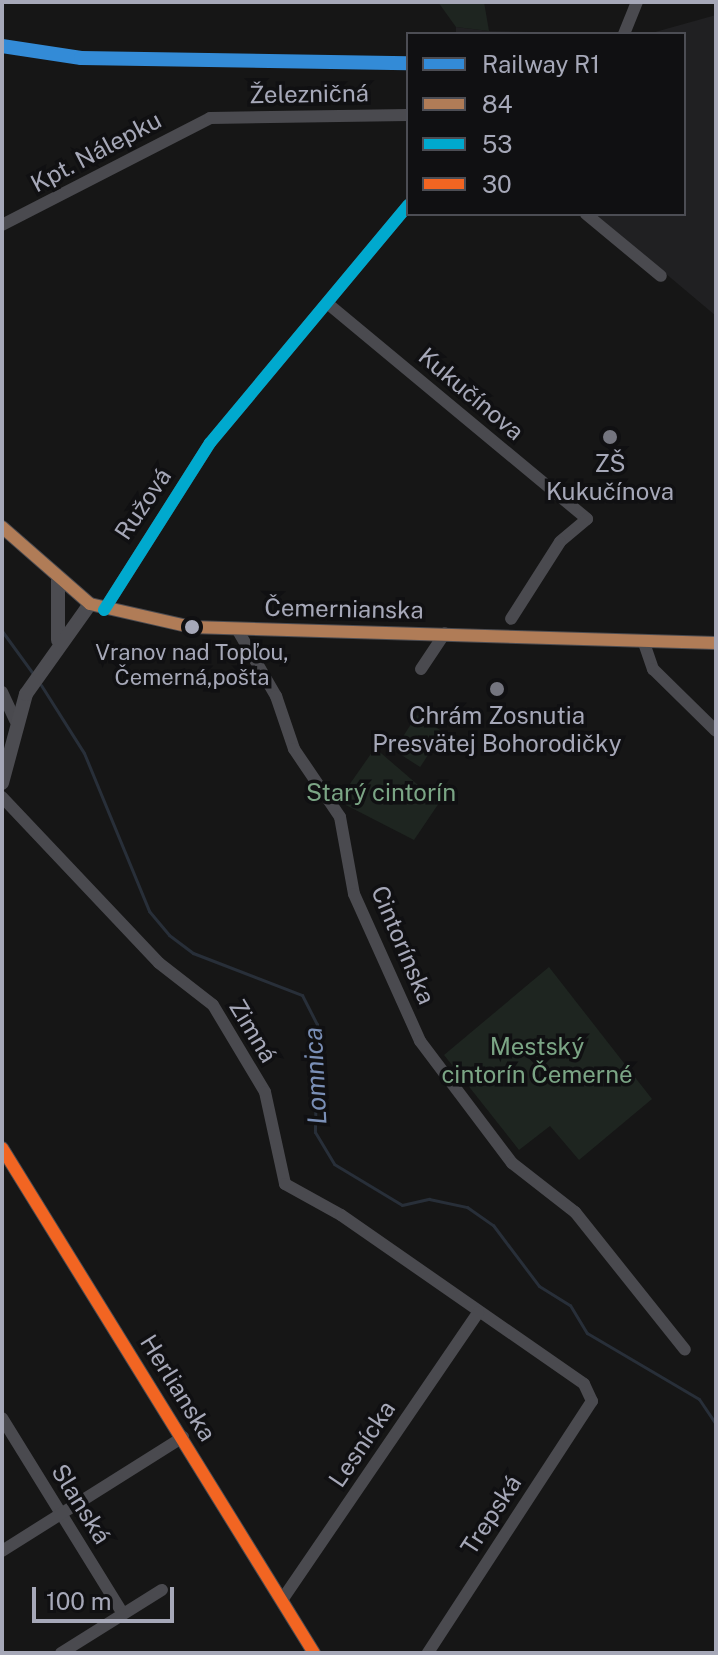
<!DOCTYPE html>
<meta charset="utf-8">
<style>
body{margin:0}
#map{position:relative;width:718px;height:1655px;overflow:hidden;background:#161616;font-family:"Public Sans",sans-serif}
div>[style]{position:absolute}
.built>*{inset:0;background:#202022}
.green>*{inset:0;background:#1e2520;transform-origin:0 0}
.stream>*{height:3px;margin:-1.5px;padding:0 1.5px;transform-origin:1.5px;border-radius:1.5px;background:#282f39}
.minor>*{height:12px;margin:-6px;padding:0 6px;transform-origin:6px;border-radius:6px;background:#4a4a4f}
.major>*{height:14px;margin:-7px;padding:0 7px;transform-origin:7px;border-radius:7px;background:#4c4c51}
.bus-1>*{height:12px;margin:-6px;padding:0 6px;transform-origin:6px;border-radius:6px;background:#b07c57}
.bus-2>*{height:12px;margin:-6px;padding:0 6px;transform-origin:6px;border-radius:6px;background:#00a9ce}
.bus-3>*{height:12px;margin:-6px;padding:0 6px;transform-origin:6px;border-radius:6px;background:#f26522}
.rail-1>*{height:14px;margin:-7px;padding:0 7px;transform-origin:7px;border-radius:7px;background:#338bd7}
.dots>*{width:22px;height:22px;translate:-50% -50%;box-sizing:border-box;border:4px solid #101012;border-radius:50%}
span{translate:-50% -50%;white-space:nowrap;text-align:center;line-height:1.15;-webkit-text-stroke:7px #101012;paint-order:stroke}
.bus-label{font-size:22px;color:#a6a8b8}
.street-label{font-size:24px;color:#a6a8b8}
.poi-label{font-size:24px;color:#a6a8b8}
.park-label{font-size:24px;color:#7ba585}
.water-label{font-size:26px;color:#7a8fb6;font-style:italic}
.frame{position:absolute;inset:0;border:4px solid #a6a8b8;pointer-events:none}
.legend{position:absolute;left:406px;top:32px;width:280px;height:184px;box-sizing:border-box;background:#101012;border:2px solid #4c4d54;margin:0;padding:10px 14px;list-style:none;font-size:24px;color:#a6a8b8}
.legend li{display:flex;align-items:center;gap:16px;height:40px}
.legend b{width:40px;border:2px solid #4c4d54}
.scale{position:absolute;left:32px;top:1587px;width:142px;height:36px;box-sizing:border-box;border:4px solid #a6a8b8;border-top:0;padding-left:10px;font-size:24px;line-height:28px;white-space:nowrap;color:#a6a8b8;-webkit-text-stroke:6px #101012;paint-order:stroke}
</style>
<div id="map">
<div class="built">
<i style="clip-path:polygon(716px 15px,716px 316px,595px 214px,684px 214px,684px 34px,648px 34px)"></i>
<i style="clip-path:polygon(456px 27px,489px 31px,630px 34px,456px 34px)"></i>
</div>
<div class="green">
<i style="clip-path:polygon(438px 2px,484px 2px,489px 31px,456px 27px)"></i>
<i style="left:417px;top:715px;width:31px;height:42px;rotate:33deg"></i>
<i style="clip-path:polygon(375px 748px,439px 803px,414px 840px,338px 801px)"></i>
<i style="clip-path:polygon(549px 967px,652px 1099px,579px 1160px,550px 1126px,519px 1150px,444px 1055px)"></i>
</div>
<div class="stream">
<i style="left:2px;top:631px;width:54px;rotate:54deg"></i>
<i style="left:41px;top:685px;width:80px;rotate:57.7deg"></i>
<i style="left:84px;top:753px;width:171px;rotate:67.6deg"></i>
<i style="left:149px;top:911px;width:31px;rotate:50deg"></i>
<i style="left:169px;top:935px;width:30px;rotate:37deg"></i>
<i style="left:193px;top:953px;width:117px;rotate:21.1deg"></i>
<i style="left:302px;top:995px;width:33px;rotate:63deg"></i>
<i style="left:317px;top:1024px;width:108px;rotate:91.1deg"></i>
<i style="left:315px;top:1132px;width:37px;rotate:59deg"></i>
<i style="left:334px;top:1164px;width:79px;rotate:31.1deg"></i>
<i style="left:402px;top:1205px;width:28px;rotate:-13deg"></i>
<i style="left:429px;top:1199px;width:39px;rotate:12deg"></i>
<i style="left:467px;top:1207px;width:32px;rotate:35deg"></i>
<i style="left:493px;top:1225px;width:76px;rotate:53deg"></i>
<i style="left:539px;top:1286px;width:36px;rotate:32deg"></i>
<i style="left:570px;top:1305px;width:33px;rotate:59deg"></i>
<i style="left:587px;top:1333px;width:130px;rotate:30.5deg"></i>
<i style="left:699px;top:1399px;width:30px;rotate:56deg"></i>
</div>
<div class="minor">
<i style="left:624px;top:34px;width:35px;rotate:-68deg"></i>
<i style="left:586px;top:214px;width:97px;rotate:39.6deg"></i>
<i style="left:2px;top:225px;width:234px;rotate:-27.2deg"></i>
<i style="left:210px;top:118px;width:198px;rotate:-0.9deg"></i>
<i style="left:327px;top:303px;width:338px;rotate:39.7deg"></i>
<i style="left:587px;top:519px;width:35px;rotate:140deg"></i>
<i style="left:560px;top:542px;width:91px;rotate:122.5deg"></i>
<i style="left:104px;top:610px;width:198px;rotate:-57.6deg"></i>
<i style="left:210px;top:443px;width:310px;rotate:-50.2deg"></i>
<i style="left:237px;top:629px;width:78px;rotate:59.8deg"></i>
<i style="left:276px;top:696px;width:56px;rotate:71.2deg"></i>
<i style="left:294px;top:749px;width:82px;rotate:55.9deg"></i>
<i style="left:340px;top:817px;width:78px;rotate:79.7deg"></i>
<i style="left:354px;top:894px;width:161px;rotate:65.8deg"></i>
<i style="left:420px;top:1041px;width:153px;rotate:53deg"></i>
<i style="left:512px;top:1163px;width:80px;rotate:37.9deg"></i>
<i style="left:575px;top:1212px;width:176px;rotate:51.4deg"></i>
<i style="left:644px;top:643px;width:28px;rotate:71deg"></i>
<i style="left:653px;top:669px;width:88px;rotate:44.5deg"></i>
<i style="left:421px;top:669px;width:43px;rotate:-56.3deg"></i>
<i style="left:2px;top:692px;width:31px;rotate:65deg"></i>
<i style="left:2px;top:797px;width:228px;rotate:46.6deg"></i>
<i style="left:159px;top:963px;width:68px;rotate:37.9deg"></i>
<i style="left:213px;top:1005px;width:101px;rotate:59.1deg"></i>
<i style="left:265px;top:1092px;width:94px;rotate:77.7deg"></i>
<i style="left:285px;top:1184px;width:64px;rotate:29deg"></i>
<i style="left:341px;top:1215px;width:296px;rotate:34.8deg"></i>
<i style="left:584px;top:1384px;width:19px;rotate:65deg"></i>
<i style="left:592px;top:1401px;width:301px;rotate:123.1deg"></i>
<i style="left:2px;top:1418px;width:230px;rotate:58.3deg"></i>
<i style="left:2px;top:1551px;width:214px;rotate:-32.2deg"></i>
<i style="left:282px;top:1600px;width:348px;rotate:-55.7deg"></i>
<i style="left:61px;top:1653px;width:119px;rotate:-32deg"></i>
</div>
<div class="major">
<i style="left:2px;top:527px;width:117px;rotate:41.2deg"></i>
<i style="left:90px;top:604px;width:104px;rotate:12.8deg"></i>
<i style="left:191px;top:627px;width:525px;rotate:1.75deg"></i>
<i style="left:58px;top:580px;width:60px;rotate:90deg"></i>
<i style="left:2px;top:783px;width:92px;rotate:-74.9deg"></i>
<i style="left:26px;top:694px;width:110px;rotate:-54.6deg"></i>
<i style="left:2px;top:1148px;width:594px;rotate:58.29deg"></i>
</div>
<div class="bus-1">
<i style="left:2px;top:527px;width:117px;rotate:41.2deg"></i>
<i style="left:90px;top:604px;width:104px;rotate:12.8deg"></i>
<i style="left:191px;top:627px;width:525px;rotate:1.75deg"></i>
</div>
<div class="bus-2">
<i style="left:104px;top:610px;width:198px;rotate:-57.6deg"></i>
<i style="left:210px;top:443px;width:310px;rotate:-50.2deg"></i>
</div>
<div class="bus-3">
<i style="left:2px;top:1148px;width:594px;rotate:58.29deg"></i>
</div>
<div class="rail-1">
<i style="left:2px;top:46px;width:80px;rotate:8.6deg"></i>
<i style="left:81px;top:58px;width:327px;rotate:0.9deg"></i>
</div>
<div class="dots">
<i style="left:610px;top:437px;background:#74757f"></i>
<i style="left:192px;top:627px;background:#a6a8b8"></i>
<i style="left:497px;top:689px;background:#74757f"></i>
</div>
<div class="bus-label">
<span style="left:192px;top:665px">Vranov nad Topľou,<br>Čemerná,pošta</span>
</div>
<div class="street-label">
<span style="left:309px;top:94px;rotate:-1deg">Železničná</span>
<span style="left:96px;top:152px;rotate:-28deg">Kpt. Nálepku</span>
<span style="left:471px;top:394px;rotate:40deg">Kukučínova</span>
<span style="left:143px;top:504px;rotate:-56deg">Ružová</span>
<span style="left:344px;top:609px;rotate:1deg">Čemernianska</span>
<span style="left:403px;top:945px;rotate:67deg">Cintorínska</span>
<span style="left:253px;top:1031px;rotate:59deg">Zimná</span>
<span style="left:178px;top:1388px;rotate:58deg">Herlianska</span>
<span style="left:362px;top:1444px;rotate:-56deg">Lesnícka</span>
<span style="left:81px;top:1504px;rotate:58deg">Slanská</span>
<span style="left:491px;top:1515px;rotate:-57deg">Trepská</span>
</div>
<div class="poi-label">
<span style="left:610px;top:478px">ZŠ<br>Kukučínova</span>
<span style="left:497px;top:730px">Chrám Zosnutia<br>Presvätej Bohorodičky</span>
</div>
<div class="park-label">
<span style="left:381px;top:793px">Starý cintorín</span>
<span style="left:537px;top:1061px">Mestský<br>cintorín Čemerné</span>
</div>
<div class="water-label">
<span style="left:315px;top:1076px;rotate:-93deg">Lomnica</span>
</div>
<div class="frame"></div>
<ul class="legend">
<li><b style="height:10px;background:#338bd7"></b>Railway R1</li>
<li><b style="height:10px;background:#b07c57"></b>84</li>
<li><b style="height:10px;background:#00a9ce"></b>53</li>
<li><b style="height:10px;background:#f26522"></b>30</li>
</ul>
<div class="scale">100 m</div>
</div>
